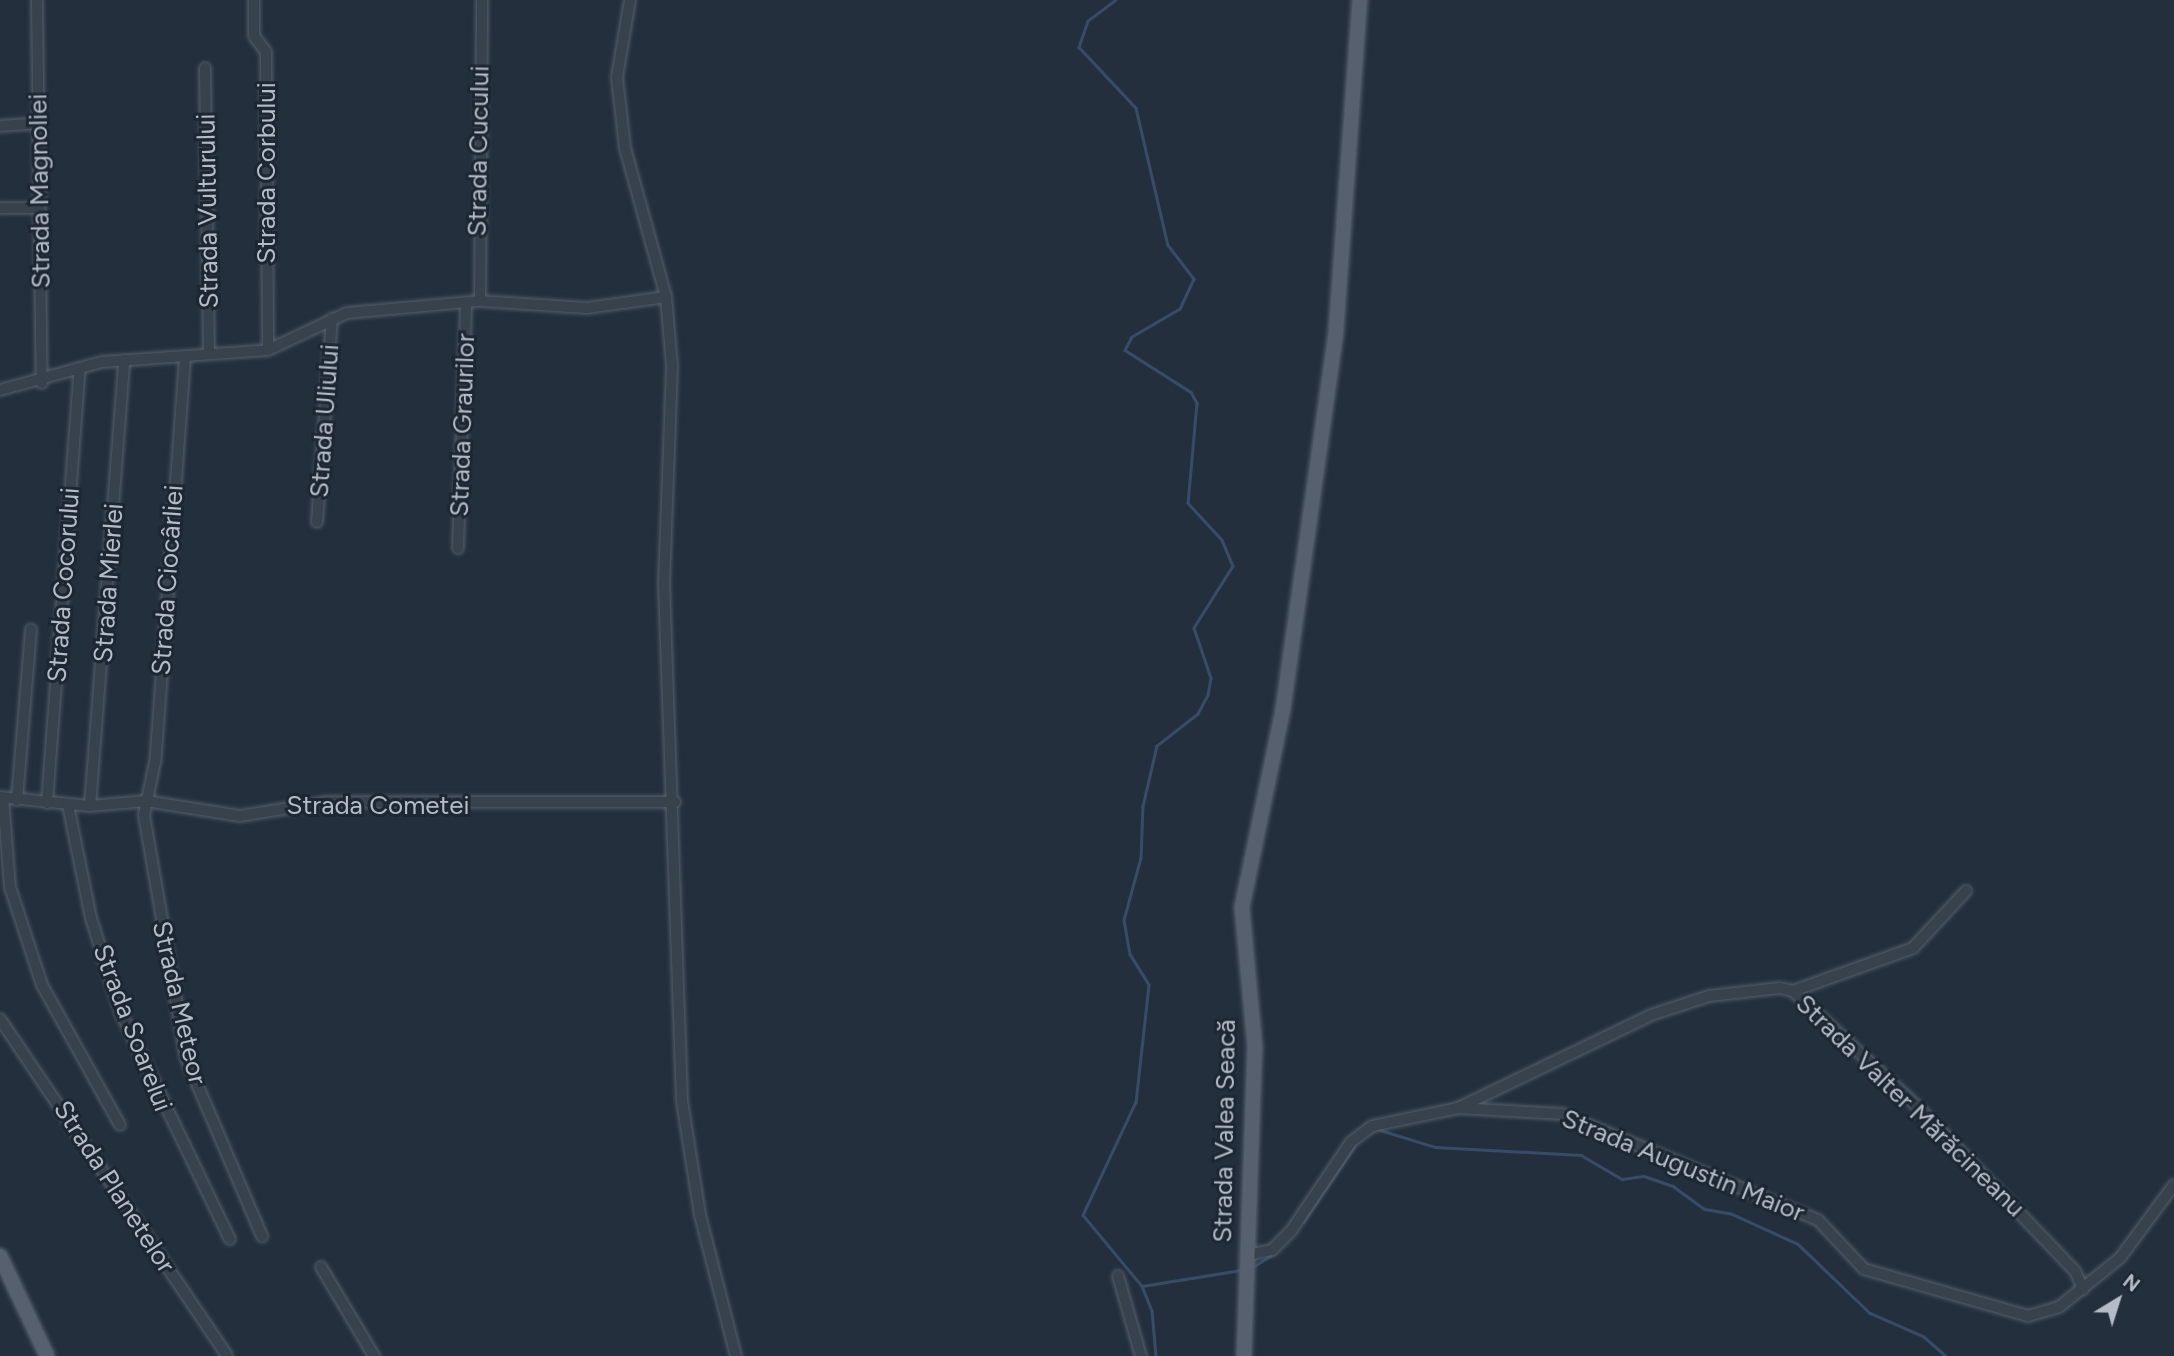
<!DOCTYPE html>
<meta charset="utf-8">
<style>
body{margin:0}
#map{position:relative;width:2174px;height:1356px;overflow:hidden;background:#242f3e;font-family:Figtree,sans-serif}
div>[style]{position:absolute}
.stream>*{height:2.5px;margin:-1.25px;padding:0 1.25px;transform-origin:1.25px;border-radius:1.25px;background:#394c67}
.roads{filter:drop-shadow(0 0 2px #565f6c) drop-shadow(0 0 2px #565f6c)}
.minor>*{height:10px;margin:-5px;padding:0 5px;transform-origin:5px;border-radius:5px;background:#38414e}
.major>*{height:14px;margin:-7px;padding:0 7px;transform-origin:7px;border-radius:7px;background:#56606e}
span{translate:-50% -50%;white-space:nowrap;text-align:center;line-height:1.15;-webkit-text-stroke:6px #1d2633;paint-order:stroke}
.street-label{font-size:26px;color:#b4bcc9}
.north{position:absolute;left:2083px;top:1265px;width:70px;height:70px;-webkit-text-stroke:5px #1d2633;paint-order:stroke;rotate:38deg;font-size:19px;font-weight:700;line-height:28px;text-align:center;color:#b4bcc9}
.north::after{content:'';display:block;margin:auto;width:24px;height:32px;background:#b4bcc9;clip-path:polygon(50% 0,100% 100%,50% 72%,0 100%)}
</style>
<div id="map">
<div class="stream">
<i style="left:1116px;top:0;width:35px;rotate:143deg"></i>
<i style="left:1088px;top:21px;width:28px;rotate:109deg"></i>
<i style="left:1079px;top:47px;width:83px;rotate:46.9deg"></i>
<i style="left:1136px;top:108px;width:141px;rotate:76.9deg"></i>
<i style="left:1168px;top:245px;width:43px;rotate:52.6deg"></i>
<i style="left:1194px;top:279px;width:33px;rotate:115deg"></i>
<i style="left:1180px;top:309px;width:56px;rotate:149.7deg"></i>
<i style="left:1132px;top:337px;width:15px;rotate:118deg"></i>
<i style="left:1125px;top:350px;width:78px;rotate:32.5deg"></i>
<i style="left:1191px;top:392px;width:13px;rotate:61deg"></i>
<i style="left:1197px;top:403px;width:100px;rotate:95.1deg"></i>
<i style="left:1188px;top:503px;width:50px;rotate:47.4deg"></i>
<i style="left:1222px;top:540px;width:28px;rotate:67deg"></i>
<i style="left:1233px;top:566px;width:73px;rotate:122.2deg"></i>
<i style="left:1194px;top:628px;width:53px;rotate:71.2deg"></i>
<i style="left:1211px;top:678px;width:17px;rotate:100deg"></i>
<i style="left:1208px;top:695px;width:21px;rotate:118deg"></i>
<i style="left:1198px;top:714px;width:52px;rotate:142deg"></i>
<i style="left:1157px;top:746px;width:62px;rotate:103.1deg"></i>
<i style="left:1143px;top:806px;width:52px;rotate:92.2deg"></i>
<i style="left:1141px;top:858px;width:64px;rotate:105.3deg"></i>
<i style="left:1124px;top:920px;width:35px;rotate:80deg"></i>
<i style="left:1130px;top:954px;width:36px;rotate:58deg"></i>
<i style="left:1149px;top:985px;width:118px;rotate:96.3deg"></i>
<i style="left:1136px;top:1102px;width:125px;rotate:115.1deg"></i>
<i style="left:1083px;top:1215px;width:92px;rotate:50.3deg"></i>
<i style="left:1142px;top:1286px;width:27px;rotate:68deg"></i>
<i style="left:1152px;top:1311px;width:45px;rotate:84.9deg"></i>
<i style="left:1377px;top:1129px;width:61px;rotate:17.2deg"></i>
<i style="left:1435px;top:1147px;width:146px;rotate:3.1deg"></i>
<i style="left:1581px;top:1155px;width:48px;rotate:30.3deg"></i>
<i style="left:1622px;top:1179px;width:22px;rotate:-8deg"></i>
<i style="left:1644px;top:1176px;width:31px;rotate:19deg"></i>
<i style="left:1673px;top:1186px;width:39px;rotate:36deg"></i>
<i style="left:1705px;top:1209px;width:27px;rotate:10deg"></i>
<i style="left:1732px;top:1214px;width:72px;rotate:24.4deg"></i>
<i style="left:1798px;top:1244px;width:100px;rotate:43.8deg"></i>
<i style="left:1870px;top:1313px;width:58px;rotate:23.5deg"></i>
<i style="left:1923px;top:1336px;width:30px;rotate:41deg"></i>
<i style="left:1303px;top:1222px;width:91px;rotate:-55.8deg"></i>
<i style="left:1251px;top:1268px;width:28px;rotate:-32deg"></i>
<i style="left:1142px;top:1286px;width:100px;rotate:-9.2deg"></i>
</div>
<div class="roads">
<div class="minor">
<i style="left:37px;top:0;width:383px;rotate:89.3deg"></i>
<i style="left:254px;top:0;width:36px;rotate:90deg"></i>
<i style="left:254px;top:36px;width:20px;rotate:53deg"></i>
<i style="left:266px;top:52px;width:298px;rotate:89.6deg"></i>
<i style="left:630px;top:0;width:78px;rotate:99.6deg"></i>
<i style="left:617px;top:77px;width:71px;rotate:83.6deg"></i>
<i style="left:625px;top:148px;width:155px;rotate:74.6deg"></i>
<i style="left:666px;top:297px;width:69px;rotate:85deg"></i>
<i style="left:672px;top:366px;width:217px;rotate:92.1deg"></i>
<i style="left:664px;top:583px;width:518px;rotate:88.01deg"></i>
<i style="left:682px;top:1101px;width:115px;rotate:81deg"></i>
<i style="left:700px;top:1215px;width:146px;rotate:75.7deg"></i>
<i style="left:205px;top:68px;width:286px;rotate:89.2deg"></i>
<i style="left:0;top:126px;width:39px;rotate:-4deg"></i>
<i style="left:0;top:208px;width:39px"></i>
<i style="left:480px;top:301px;width:301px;rotate:-89.6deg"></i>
<i style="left:185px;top:358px;width:405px;rotate:94.2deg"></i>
<i style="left:155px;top:762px;width:54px;rotate:101.7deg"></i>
<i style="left:144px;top:815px;width:247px;rotate:80.2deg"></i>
<i style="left:186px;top:1058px;width:194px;rotate:66.9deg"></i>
<i style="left:0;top:390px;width:106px;rotate:-15.4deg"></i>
<i style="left:102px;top:362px;width:166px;rotate:-4.1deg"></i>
<i style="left:268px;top:350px;width:87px;rotate:-25.1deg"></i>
<i style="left:347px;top:313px;width:134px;rotate:-5.2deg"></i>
<i style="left:480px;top:301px;width:107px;rotate:3.7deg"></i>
<i style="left:587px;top:308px;width:80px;rotate:-7.9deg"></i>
<i style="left:317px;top:522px;width:204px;rotate:-85.8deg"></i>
<i style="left:458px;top:548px;width:245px;rotate:-88.1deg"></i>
<i style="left:0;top:797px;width:90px;rotate:5.7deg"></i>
<i style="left:90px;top:806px;width:56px;rotate:-5.1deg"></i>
<i style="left:146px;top:801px;width:95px;rotate:9.1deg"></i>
<i style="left:240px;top:816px;width:87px;rotate:-9.2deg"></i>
<i style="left:326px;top:802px;width:349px"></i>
<i style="left:3px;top:798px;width:89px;rotate:85.5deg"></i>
<i style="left:10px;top:887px;width:103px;rotate:71.9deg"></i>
<i style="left:42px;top:985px;width:160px;rotate:60.9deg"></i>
<i style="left:17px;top:800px;width:171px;rotate:-85.3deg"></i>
<i style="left:47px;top:803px;width:436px;rotate:-85.7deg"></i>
<i style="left:68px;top:805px;width:115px;rotate:78.5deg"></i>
<i style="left:91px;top:918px;width:100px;rotate:72.5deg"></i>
<i style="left:121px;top:1013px;width:251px;rotate:64.3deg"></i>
<i style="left:90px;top:806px;width:447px;rotate:-85.6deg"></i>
<i style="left:1793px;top:991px;width:127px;rotate:-19.7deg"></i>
<i style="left:1913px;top:948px;width:78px;rotate:-47.1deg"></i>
<i style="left:0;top:1019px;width:406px;rotate:56deg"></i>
<i style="left:1458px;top:1108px;width:104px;rotate:3.3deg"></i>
<i style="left:1562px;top:1114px;width:277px;rotate:22.5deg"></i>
<i style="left:1818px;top:1220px;width:67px;rotate:46.8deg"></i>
<i style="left:1864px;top:1269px;width:171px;rotate:16deg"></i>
<i style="left:2028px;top:1316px;width:32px;rotate:-16deg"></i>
<i style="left:2059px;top:1307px;width:78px;rotate:-38.8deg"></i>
<i style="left:2120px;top:1258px;width:91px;rotate:-53.5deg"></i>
<i style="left:1248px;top:1255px;width:25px;rotate:-12deg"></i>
<i style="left:1272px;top:1250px;width:27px;rotate:-45deg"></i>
<i style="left:1291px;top:1231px;width:107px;rotate:-56deg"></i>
<i style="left:1351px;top:1142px;width:26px;rotate:-37deg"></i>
<i style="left:1372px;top:1126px;width:88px;rotate:-11.8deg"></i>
<i style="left:1458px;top:1108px;width:214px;rotate:-25.7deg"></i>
<i style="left:1651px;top:1015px;width:61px;rotate:-18.1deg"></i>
<i style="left:1709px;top:996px;width:71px;rotate:-6.4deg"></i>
<i style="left:1780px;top:988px;width:13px;rotate:13deg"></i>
<i style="left:1793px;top:991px;width:175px;rotate:42.9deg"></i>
<i style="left:1921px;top:1110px;width:223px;rotate:46.3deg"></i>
<i style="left:2075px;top:1271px;width:20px;rotate:66deg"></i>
<i style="left:321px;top:1267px;width:104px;rotate:59.2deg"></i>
<i style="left:1118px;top:1276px;width:83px;rotate:74deg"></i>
</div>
<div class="major">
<i style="left:0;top:1256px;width:110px;rotate:64.8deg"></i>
<i style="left:1244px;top:1356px;width:308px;rotate:-88deg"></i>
<i style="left:1255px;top:1048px;width:142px;rotate:-95.3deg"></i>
<i style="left:1242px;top:907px;width:202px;rotate:-78.3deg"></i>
<i style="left:1283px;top:709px;width:382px;rotate:-82deg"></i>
<i style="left:1336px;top:331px;width:332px;rotate:-85.9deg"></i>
</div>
</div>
<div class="street-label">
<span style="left:479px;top:151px;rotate:-89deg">Strada Cucului</span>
<span style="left:267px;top:173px;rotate:-90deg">Strada Corbului</span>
<span style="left:40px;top:191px;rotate:-91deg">Strada Magnoliei</span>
<span style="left:208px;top:211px;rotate:-91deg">Strada Vulturului</span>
<span style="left:325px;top:421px;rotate:-86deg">Strada Uliului</span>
<span style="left:463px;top:425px;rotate:-88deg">Strada Graurilor</span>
<span style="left:168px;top:580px;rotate:-86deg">Strada Ciocârliei</span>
<span style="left:109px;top:583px;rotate:-86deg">Strada Mierlei</span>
<span style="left:64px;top:585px;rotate:-86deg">Strada Cocorului</span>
<span style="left:378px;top:806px">Strada Cometei</span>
<span style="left:179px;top:1003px;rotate:77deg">Strada Meteor</span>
<span style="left:132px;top:1028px;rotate:69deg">Strada Soarelui</span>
<span style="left:1910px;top:1106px;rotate:44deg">Strada Valter Mărăcineanu</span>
<span style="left:1225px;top:1131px;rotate:-89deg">Strada Valea Seacă</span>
<span style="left:1683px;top:1166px;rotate:22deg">Strada Augustin Maior</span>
<span style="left:114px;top:1187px;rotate:57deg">Strada Planetelor</span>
</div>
<div class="north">N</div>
</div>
